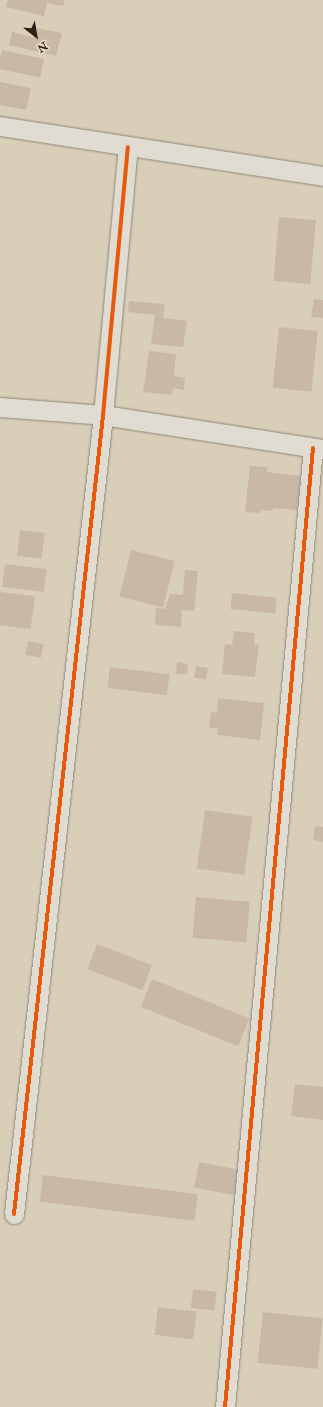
<!DOCTYPE html>
<style>
body{margin:0}
#map{position:relative;width:323px;height:1407px;overflow:hidden;background:#d9cfb8;font-family:"IM FELL Double Pica",serif}
div>[style]{position:absolute}
.building>*{inset:0;background:#cab8a6;transform-origin:0 0}
.roads{filter:drop-shadow(0 0 1px #8e8678) drop-shadow(0 0 1px #8e8678)}
.street>*{height:19px;margin:-9.5px;padding:0 9.5px;transform-origin:9.5px;border-radius:9.5px;background:#e1dcd1}
.cycleway>*{height:4px;margin:-2px;padding:0 2px;transform-origin:2px;border-radius:2px;background:#e8590c}
span{translate:-50% -50%;white-space:nowrap;text-align:center;line-height:1.15;-webkit-text-stroke:3px #efe3c8;paint-order:stroke}
.north{position:absolute;left:16px;top:16px;width:40px;height:40px;-webkit-text-stroke:3px #efe3c8;paint-order:stroke;rotate:149deg;font-size:11px;font-weight:700;line-height:16px;text-align:center;color:#2c1f14}
.north::after{content:'';display:block;margin:auto;width:14px;height:18px;background:#2c1f14;clip-path:polygon(50% 0,100% 100%,50% 72%,0 100%)}
</style>
<div id="map">
<div class="building">
<i style="clip-path:polygon(8px 0,65px 0,63px 6px,47px 3px,44px 16px,6px 7px)"></i>
<i style="clip-path:polygon(37px 28px,62px 33px,56px 56px,9px 45px,12px 32px,35px 38px)"></i>
<i style="left:2px;top:50px;width:43px;height:19px;rotate:12deg"></i>
<i style="clip-path:polygon(0 82px,31px 88px,26px 110px,0 105px)"></i>
<i style="left:279px;top:217px;width:37px;height:64px;rotate:5deg"></i>
<i style="clip-path:polygon(314px 299px,323px 300px,323px 318px,311px 317px)"></i>
<i style="clip-path:polygon(129px 301px,165px 304px,163px 318px,187px 321px,183px 347px,151px 344px,155px 315px,128px 312px)"></i>
<i style="left:279px;top:327px;width:39px;height:61px;rotate:6deg"></i>
<i style="clip-path:polygon(149px 351px,176px 354px,174px 376px,185px 378px,184px 390px,173px 388px,172px 395px,143px 392px)"></i>
<i style="clip-path:polygon(250px 466px,267px 467px,267px 472px,301px 476px,297px 510px,273px 508px,273px 511px,261px 510px,260px 513px,245px 512px)"></i>
<i style="left:20px;top:530px;width:25px;height:26px;rotate:7deg"></i>
<i style="left:131px;top:550px;width:45px;height:48px;rotate:14deg"></i>
<i style="left:5px;top:564px;width:42px;height:23px;rotate:7deg"></i>
<i style="clip-path:polygon(185px 570px,198px 571px,194px 611px,182px 610px,181px 627px,155px 625px,156px 608px,165px 609px,170px 594px,183px 595px)"></i>
<i style="left:0;top:592px;width:35px;height:33px;rotate:7deg"></i>
<i style="left:232px;top:593px;width:45px;height:16px;rotate:6deg"></i>
<i style="clip-path:polygon(234px 631px,255px 633px,254px 644px,259px 645px,255px 677px,222px 674px,225px 644px,232px 645px)"></i>
<i style="left:28px;top:641px;width:16px;height:14px;rotate:11deg"></i>
<i style="clip-path:polygon(177px 662px,188px 664px,187px 674px,176px 674px)"></i>
<i style="left:196px;top:666px;width:12px;height:12px;rotate:9deg"></i>
<i style="left:110px;top:667px;width:60px;height:21px;rotate:7deg"></i>
<i style="clip-path:polygon(218px 698px,264px 703px,260px 740px,217px 735px,218px 728px,209px 728px,211px 712px,217px 713px)"></i>
<i style="left:205px;top:810px;width:48px;height:59px;rotate:8deg"></i>
<i style="clip-path:polygon(315px 826px,323px 827px,323px 842px,313px 840px)"></i>
<i style="left:196px;top:897px;width:54px;height:41px;rotate:5deg"></i>
<i style="left:97px;top:944px;width:59px;height:27px;rotate:21deg"></i>
<i style="left:152px;top:979px;width:105px;height:30px;rotate:22deg"></i>
<i style="clip-path:polygon(295px 1084px,323px 1087px,323px 1120px,291px 1116px)"></i>
<i style="left:199px;top:1162px;width:41px;height:26px;rotate:11deg"></i>
<i style="left:43px;top:1175px;width:156px;height:27px;rotate:7deg"></i>
<i style="left:193px;top:1289px;width:24px;height:19px;rotate:7deg"></i>
<i style="left:158px;top:1307px;width:39px;height:28px;rotate:7deg"></i>
<i style="left:263px;top:1312px;width:60px;height:51px;rotate:6deg"></i>
</div>
<div class="roads">
<div class="street">
<i style="left:0;top:126px;width:327px;rotate:8.8deg"></i>
<i style="left:0;top:407px;width:103px;rotate:4.4deg"></i>
<i style="left:103px;top:415px;width:223px;rotate:8.8deg"></i>
<i style="left:14px;top:1214px;width:804px;rotate:-83.64deg"></i>
<i style="left:103px;top:415px;width:269px;rotate:-84.7deg"></i>
<i style="left:225px;top:1407px;width:963px;rotate:-84.76deg"></i>
</div>
</div>
<div class="cycleway">
<i style="left:14px;top:1214px;width:804px;rotate:-83.64deg"></i>
<i style="left:103px;top:415px;width:269px;rotate:-84.7deg"></i>
<i style="left:225px;top:1407px;width:963px;rotate:-84.76deg"></i>
</div>
<div class="north">N</div>
</div>
